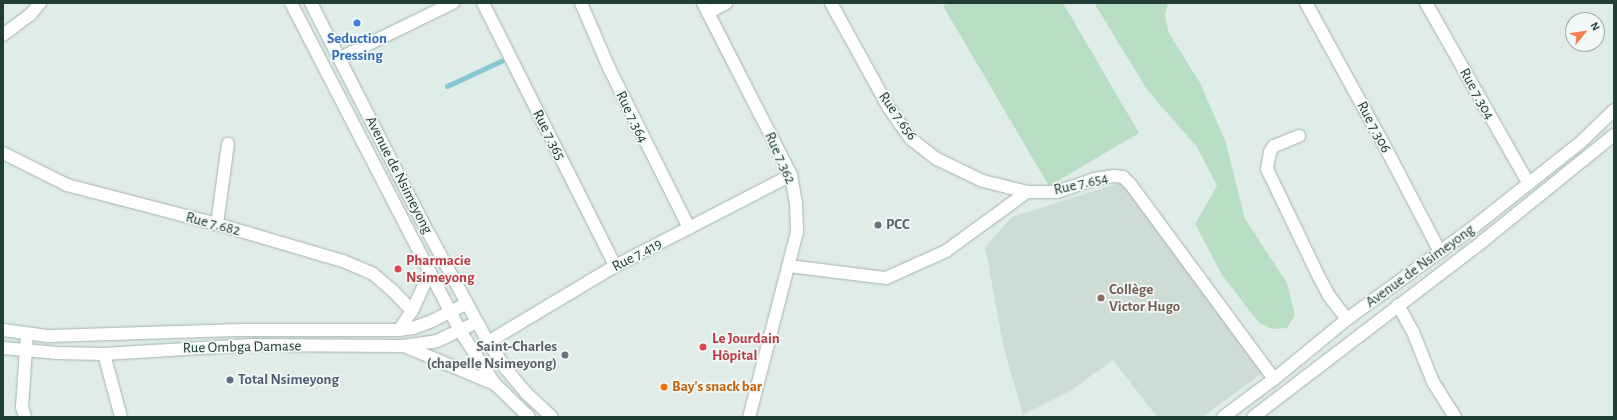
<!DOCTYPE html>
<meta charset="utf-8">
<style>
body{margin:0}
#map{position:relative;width:1617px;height:420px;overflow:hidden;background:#e0ece7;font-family:"Alegreya Sans",sans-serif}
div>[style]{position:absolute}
.built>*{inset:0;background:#cedcd6}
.green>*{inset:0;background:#b8dec3}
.stream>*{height:5px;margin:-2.5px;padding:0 2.5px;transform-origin:2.5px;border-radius:2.5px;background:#85c6d4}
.roads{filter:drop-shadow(0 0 1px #a3b4ae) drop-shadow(0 0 1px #a3b4ae)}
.minor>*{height:12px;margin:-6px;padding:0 6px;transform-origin:6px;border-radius:6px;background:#fff}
.secondary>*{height:12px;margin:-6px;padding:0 6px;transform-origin:6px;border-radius:6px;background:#fff}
.dots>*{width:11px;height:11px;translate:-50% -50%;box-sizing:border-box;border:2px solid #f1f8f5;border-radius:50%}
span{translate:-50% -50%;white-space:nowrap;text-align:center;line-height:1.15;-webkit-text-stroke:3.5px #f1f8f5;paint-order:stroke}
.shop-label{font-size:15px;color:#366cbe;font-weight:700}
.street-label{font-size:15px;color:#203d36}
.worship-label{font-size:15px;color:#5b616d;font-weight:700}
.left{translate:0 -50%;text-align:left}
.right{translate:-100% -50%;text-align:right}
.health-label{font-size:15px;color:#be3a42;font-weight:700}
.education-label{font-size:15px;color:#785e54;font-weight:700}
.service-label{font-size:15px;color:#4e5e75;font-weight:700}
.food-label{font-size:15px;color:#c56008;font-weight:700}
.frame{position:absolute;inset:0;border:4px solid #203d36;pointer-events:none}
.north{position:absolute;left:1565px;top:12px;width:40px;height:40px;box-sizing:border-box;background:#f1f8f5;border:1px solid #9dada9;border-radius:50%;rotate:61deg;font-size:11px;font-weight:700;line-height:16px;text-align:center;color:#203d36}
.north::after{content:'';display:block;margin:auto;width:14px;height:18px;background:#f97e51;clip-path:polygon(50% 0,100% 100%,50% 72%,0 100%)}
</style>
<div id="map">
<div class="built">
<i style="clip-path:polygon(1122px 182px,1263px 373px,1202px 417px,1157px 417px,1113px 360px,1070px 391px,1023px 415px,1004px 349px,985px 247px,1012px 217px)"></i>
</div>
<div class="green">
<i style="clip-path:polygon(949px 3px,1063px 3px,1139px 133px,1049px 186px,943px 6px)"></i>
<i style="clip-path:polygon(1094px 3px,1168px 3px,1165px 15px,1168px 31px,1201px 85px,1226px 143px,1245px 219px,1287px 283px,1295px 315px,1287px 328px,1272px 329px,1259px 323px,1222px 275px,1195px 224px,1217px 186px,1197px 147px,1148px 91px)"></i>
</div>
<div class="stream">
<i style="left:447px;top:86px;width:60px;rotate:-24.8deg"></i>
</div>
<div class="roads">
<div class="minor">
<i style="left:483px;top:3px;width:294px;rotate:63.3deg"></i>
<i style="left:581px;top:3px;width:71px;rotate:66.7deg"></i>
<i style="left:609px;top:68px;width:179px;rotate:63.4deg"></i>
<i style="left:703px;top:3px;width:193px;rotate:62.9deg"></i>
<i style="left:791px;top:175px;width:27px;rotate:80deg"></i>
<i style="left:796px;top:202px;width:30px;rotate:88deg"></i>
<i style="left:797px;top:232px;width:191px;rotate:104.5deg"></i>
<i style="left:831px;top:3px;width:120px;rotate:61.1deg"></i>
<i style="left:889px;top:108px;width:38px;rotate:55deg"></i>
<i style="left:911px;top:139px;width:33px;rotate:38deg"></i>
<i style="left:937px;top:159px;width:51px;rotate:25.6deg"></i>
<i style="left:983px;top:181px;width:45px;rotate:14deg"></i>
<i style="left:1306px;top:3px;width:158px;rotate:61.2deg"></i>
<i style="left:1382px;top:141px;width:125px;rotate:62.4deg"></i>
<i style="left:1426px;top:3px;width:208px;rotate:60.4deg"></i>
<i style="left:708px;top:13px;width:21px;rotate:-29deg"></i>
<i style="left:3px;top:35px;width:34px;rotate:-37deg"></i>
<i style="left:30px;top:15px;width:16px;rotate:-50deg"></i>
<i style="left:340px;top:58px;width:126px;rotate:-26deg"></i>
<i style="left:1299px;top:136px;width:27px;rotate:158deg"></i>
<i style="left:1274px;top:146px;width:7px;rotate:124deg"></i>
<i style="left:1270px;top:152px;width:17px;rotate:100deg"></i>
<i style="left:1267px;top:169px;width:120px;rotate:64.3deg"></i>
<i style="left:1319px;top:277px;width:21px;rotate:62deg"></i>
<i style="left:1329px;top:296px;width:29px;rotate:52deg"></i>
<i style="left:3px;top:153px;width:72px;rotate:26.6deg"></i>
<i style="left:67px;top:185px;width:155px;rotate:14.6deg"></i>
<i style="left:217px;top:224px;width:131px;rotate:16.4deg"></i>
<i style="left:343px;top:261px;width:33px;rotate:23deg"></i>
<i style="left:373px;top:274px;width:25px;rotate:40deg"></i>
<i style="left:392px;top:290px;width:29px;rotate:46deg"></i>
<i style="left:217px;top:224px;width:81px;rotate:-82.2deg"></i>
<i style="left:789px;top:266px;width:98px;rotate:7.1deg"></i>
<i style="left:886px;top:278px;width:66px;rotate:-24.2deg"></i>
<i style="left:946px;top:251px;width:100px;rotate:-36.1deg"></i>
<i style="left:1027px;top:192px;width:30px"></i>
<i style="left:1057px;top:192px;width:40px;rotate:-18.9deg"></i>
<i style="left:1095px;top:179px;width:19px;rotate:-9deg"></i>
<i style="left:1114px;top:176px;width:9px;rotate:6deg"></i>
<i style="left:1123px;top:177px;width:11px;rotate:45deg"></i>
<i style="left:1131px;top:185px;width:241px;rotate:53.6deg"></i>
<i style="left:1398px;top:305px;width:31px;rotate:61deg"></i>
<i style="left:1413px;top:332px;width:54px;rotate:68.2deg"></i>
<i style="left:1433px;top:382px;width:41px;rotate:57.8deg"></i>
<i style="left:488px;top:342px;width:148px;rotate:-30.9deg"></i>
<i style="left:615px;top:266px;width:198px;rotate:-27.3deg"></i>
<i style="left:104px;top:354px;width:65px;rotate:74.9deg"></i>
<i style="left:25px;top:417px;width:10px;rotate:-107deg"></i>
<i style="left:22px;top:407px;width:74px;rotate:-86.1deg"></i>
</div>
<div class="secondary">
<i style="left:291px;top:3px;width:369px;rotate:62.7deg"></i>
<i style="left:460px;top:331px;width:64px;rotate:56.6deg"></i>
<i style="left:495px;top:384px;width:47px;rotate:44.1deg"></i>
<i style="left:311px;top:3px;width:245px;rotate:63deg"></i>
<i style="left:422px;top:221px;width:138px;rotate:61.4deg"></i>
<i style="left:488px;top:342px;width:32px;rotate:56deg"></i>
<i style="left:506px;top:369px;width:31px;rotate:50deg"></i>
<i style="left:526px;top:393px;width:35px;rotate:43deg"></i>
<i style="left:3px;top:330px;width:45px;rotate:7.6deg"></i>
<i style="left:48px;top:336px;width:195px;rotate:-1.8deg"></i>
<i style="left:243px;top:330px;width:156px"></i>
<i style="left:399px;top:330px;width:14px;rotate:-8deg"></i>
<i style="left:413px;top:328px;width:20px;rotate:-20deg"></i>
<i style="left:432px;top:321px;width:39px;rotate:-27deg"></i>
<i style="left:399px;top:330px;width:23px;rotate:-56deg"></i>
<i style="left:412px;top:311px;width:43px;rotate:-65.2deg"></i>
<i style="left:404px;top:346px;width:95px;rotate:22.8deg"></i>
<i style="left:3px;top:348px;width:55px;rotate:5.2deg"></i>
<i style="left:58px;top:353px;width:46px;rotate:1.2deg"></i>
<i style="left:104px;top:354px;width:147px;rotate:-3.5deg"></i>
<i style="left:251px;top:345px;width:152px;rotate:0.4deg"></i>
<i style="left:403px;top:346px;width:34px;rotate:-8deg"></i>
<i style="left:437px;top:341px;width:44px;rotate:-25.4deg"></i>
<i style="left:1223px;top:417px;width:64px;rotate:-36.7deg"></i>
<i style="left:1274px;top:379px;width:94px;rotate:-39.4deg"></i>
<i style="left:1347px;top:319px;width:158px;rotate:-36deg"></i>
<i style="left:1475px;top:226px;width:135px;rotate:-38.4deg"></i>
<i style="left:1581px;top:142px;width:46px;rotate:-44.1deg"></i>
<i style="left:1253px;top:417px;width:290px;rotate:-37.4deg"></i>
<i style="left:1483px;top:241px;width:169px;rotate:-39deg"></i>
</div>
</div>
<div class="dots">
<i style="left:357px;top:23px;background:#3f7fe0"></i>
<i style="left:878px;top:225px;background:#6b7280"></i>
<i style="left:398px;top:269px;background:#e0444e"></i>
<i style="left:1101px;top:298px;background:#8d6e63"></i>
<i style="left:703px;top:347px;background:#e0444e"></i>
<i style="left:565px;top:355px;background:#6b7280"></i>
<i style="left:230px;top:380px;background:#5c6f8a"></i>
<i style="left:664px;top:387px;background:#e8710a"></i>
</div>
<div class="shop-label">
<span style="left:357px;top:47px">Seduction<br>Pressing</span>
</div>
<div class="street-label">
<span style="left:1477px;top:94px;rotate:61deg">Rue 7.304</span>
<span style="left:898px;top:116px;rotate:55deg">Rue 7.656</span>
<span style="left:632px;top:117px;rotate:64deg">Rue 7.364</span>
<span style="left:1374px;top:127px;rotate:62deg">Rue 7.306</span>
<span style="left:549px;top:135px;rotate:63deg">Rue 7.365</span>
<span style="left:780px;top:158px;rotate:66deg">Rue 7.362</span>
<span style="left:399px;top:175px;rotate:63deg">Avenue de Nsimeyong</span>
<span style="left:1081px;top:184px;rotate:-13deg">Rue 7.654</span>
<span style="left:213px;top:224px;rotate:15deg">Rue 7.682</span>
<span style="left:637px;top:255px;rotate:-28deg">Rue 7.419</span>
<span style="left:1420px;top:266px;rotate:-36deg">Avenue de Nsimeyong</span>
<span style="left:242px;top:347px;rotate:-1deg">Rue Ombga Damase</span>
</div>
<div class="worship-label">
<span class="left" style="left:886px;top:225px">PCC</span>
<span class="right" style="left:557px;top:355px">Saint-Charles<br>(chapelle Nsimeyong)</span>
</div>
<div class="health-label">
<span class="left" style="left:406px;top:269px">Pharmacie<br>Nsimeyong</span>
<span class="left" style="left:712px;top:347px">Le Jourdain<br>Hôpital</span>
</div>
<div class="education-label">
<span class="left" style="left:1109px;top:298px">Collège<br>Victor Hugo</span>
</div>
<div class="service-label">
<span class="left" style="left:238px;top:380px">Total Nsimeyong</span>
</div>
<div class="food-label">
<span class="left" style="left:672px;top:387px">Bay's snack bar</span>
</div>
<div class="frame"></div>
<div class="north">N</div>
</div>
